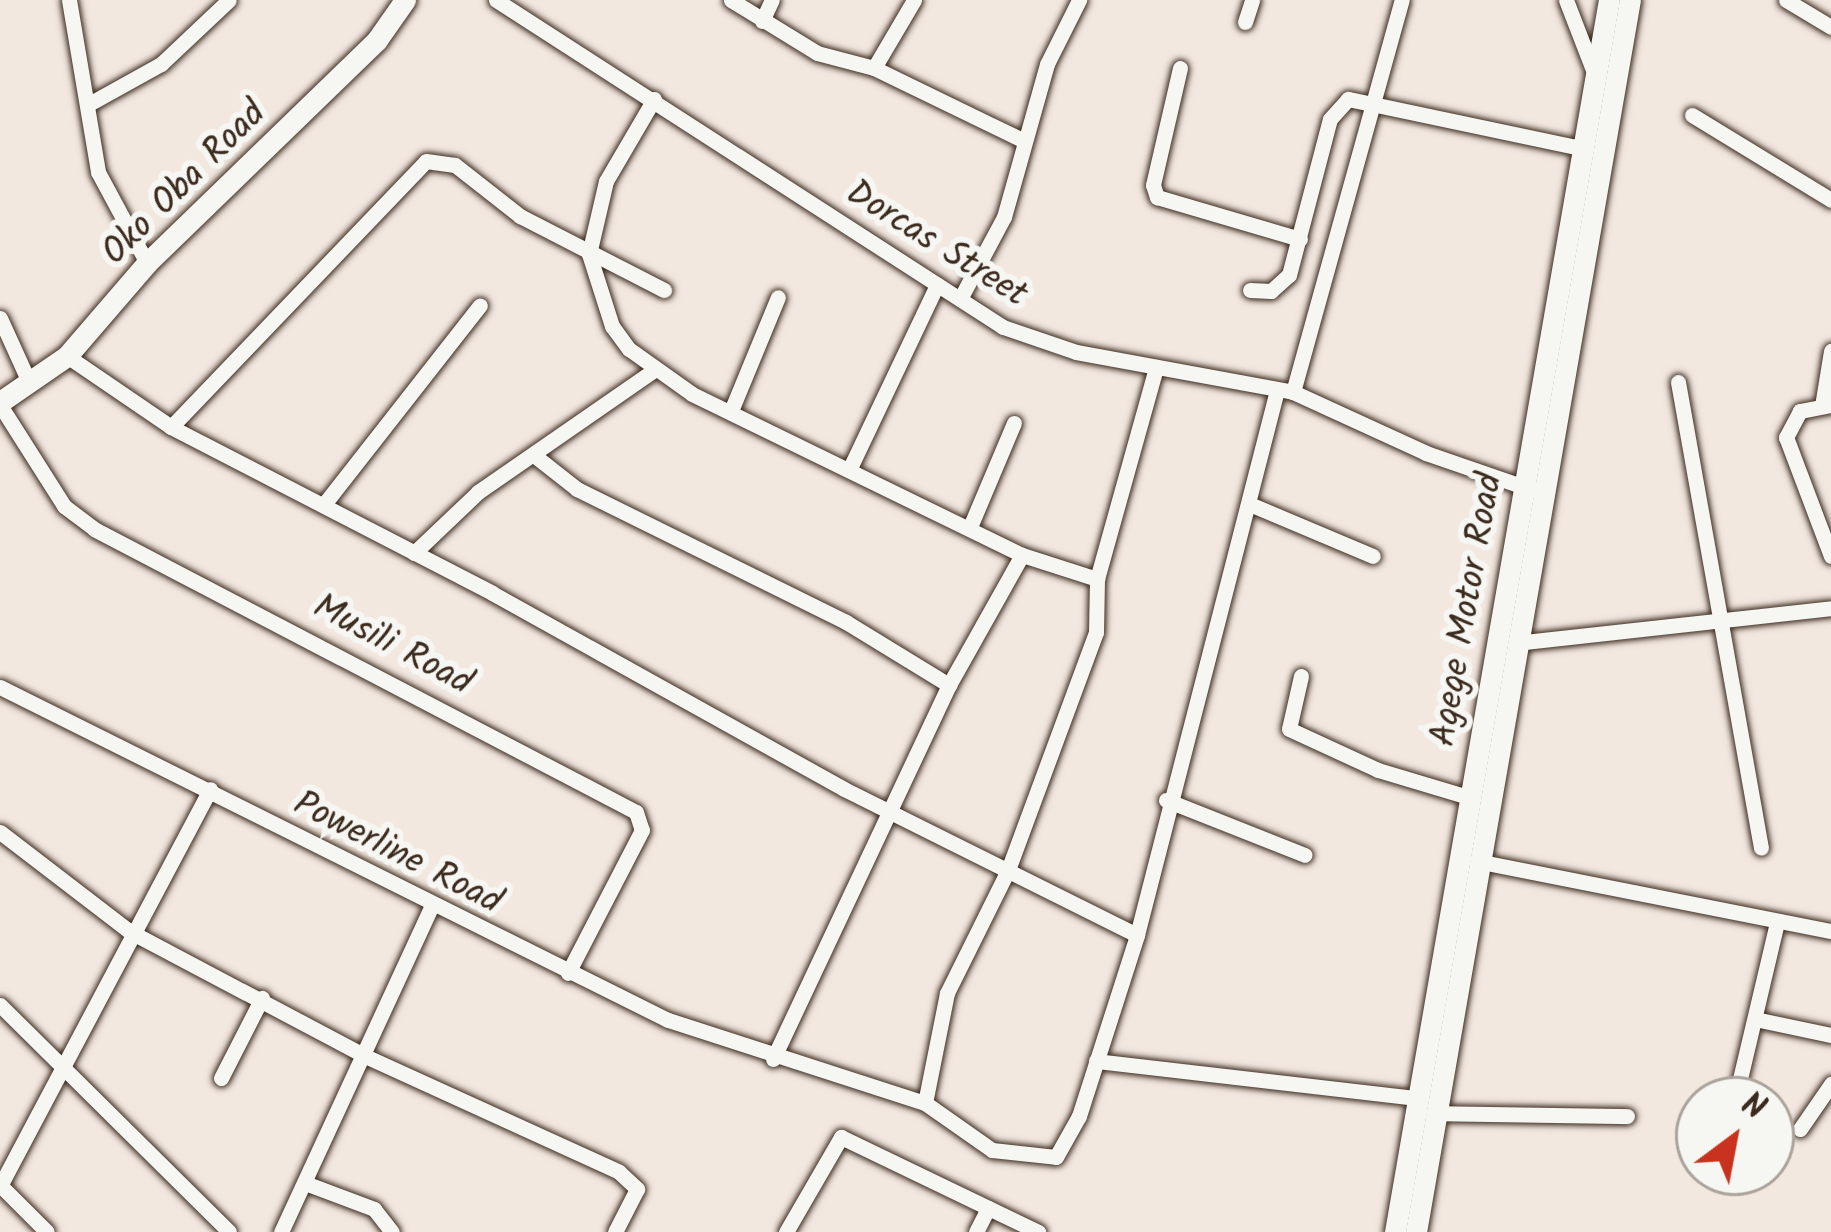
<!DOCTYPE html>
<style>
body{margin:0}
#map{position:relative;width:1831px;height:1232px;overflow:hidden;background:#f3e8e0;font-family:Kalam,sans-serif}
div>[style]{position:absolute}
.roads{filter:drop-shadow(0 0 3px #3b2a1e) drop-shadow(0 0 3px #3b2a1e)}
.street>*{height:15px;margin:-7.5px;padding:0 7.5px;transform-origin:7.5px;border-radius:7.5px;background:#f6f6f2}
.secondary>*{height:21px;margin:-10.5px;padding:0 10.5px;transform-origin:10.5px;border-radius:10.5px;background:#f6f6f2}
span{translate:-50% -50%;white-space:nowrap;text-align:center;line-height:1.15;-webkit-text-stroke:12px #f6f6f2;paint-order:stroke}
.street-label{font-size:36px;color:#3b2a1e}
.north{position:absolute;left:1675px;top:1076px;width:120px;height:120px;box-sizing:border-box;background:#f6f6f2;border:3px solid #aba49d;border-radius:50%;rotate:32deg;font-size:33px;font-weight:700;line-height:48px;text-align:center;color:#3b2a1e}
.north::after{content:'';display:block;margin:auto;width:42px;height:54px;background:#c8321e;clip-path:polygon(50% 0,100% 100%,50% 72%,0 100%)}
</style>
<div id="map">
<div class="roads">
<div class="street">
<i style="left:69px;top:0;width:174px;rotate:80.4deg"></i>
<i style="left:98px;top:172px;width:103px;rotate:61.7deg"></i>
<i style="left:496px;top:0;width:603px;rotate:32.82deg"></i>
<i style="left:1003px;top:327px;width:77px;rotate:18.9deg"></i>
<i style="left:1076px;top:352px;width:221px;rotate:10.4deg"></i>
<i style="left:1293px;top:392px;width:146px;rotate:24.6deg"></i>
<i style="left:1426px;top:453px;width:113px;rotate:19.1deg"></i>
<i style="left:731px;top:0;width:101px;rotate:31.6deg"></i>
<i style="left:817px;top:53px;width:59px;rotate:14.7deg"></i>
<i style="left:874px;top:68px;width:165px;rotate:25.9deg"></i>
<i style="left:1566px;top:0;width:80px;rotate:68.9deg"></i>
<i style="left:1786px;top:0;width:52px;rotate:31deg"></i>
<i style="left:762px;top:21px;width:23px;rotate:-65deg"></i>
<i style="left:1245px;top:22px;width:23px;rotate:-72deg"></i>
<i style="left:874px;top:68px;width:79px;rotate:-59.5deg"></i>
<i style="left:1180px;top:68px;width:120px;rotate:103deg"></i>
<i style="left:1153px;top:185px;width:13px;rotate:72deg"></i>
<i style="left:1157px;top:197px;width:149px;rotate:16.4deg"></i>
<i style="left:654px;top:99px;width:95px;rotate:120.3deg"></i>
<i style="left:606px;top:181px;width:75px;rotate:103.1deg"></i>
<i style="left:589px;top:254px;width:76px;rotate:72.3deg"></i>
<i style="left:612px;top:326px;width:29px;rotate:54deg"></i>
<i style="left:629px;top:349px;width:77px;rotate:35.5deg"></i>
<i style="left:692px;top:394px;width:367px;rotate:26deg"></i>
<i style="left:1022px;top:555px;width:79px;rotate:17.7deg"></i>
<i style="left:87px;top:105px;width:85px;rotate:-29deg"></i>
<i style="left:161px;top:64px;width:93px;rotate:-43.3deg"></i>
<i style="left:1692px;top:115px;width:163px;rotate:31.4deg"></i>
<i style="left:1250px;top:290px;width:21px;rotate:3deg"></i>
<i style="left:1271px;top:291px;width:24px;rotate:-42deg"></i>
<i style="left:1289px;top:275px;width:161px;rotate:-75.3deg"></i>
<i style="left:1330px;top:119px;width:27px;rotate:-48deg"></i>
<i style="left:1348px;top:99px;width:243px;rotate:11.9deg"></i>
<i style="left:960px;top:299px;width:93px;rotate:-61.8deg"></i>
<i style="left:1004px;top:217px;width:159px;rotate:-74.3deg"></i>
<i style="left:1047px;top:64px;width:72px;rotate:-63.4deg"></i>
<i style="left:0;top:318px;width:72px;rotate:65.6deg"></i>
<i style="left:67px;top:356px;width:126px;rotate:34.3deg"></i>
<i style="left:171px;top:427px;width:361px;rotate:27.3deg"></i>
<i style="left:492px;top:593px;width:403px;rotate:29.1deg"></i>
<i style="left:844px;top:789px;width:327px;rotate:26.5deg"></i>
<i style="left:1678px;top:382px;width:473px;rotate:79.9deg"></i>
<i style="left:1293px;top:392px;width:407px;rotate:-74.5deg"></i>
<i style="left:0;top:405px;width:120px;rotate:57.6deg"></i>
<i style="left:64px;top:506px;width:38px;rotate:37deg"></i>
<i style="left:94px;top:529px;width:611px;rotate:27.57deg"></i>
<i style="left:636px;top:812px;width:19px;rotate:72deg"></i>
<i style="left:642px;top:830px;width:161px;rotate:117.4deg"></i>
<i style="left:1831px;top:405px;width:32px;rotate:169deg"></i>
<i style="left:1800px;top:411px;width:30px;rotate:118deg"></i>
<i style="left:1786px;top:437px;width:127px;rotate:69.3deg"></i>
<i style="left:1822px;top:406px;width:56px;rotate:-80.7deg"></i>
<i style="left:731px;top:411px;width:123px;rotate:-67.6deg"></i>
<i style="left:171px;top:427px;width:368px;rotate:-46.2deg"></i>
<i style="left:426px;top:161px;width:29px;rotate:8deg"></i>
<i style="left:455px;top:165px;width:83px;rotate:38.1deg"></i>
<i style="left:520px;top:216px;width:162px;rotate:27.2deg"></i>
<i style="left:535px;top:456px;width:53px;rotate:38.2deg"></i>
<i style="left:577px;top:489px;width:300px;rotate:26.3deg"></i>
<i style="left:846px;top:622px;width:121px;rotate:31.5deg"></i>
<i style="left:850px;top:468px;width:203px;rotate:-64.6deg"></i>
<i style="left:325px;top:503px;width:251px;rotate:-51.9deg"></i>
<i style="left:1252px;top:505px;width:131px;rotate:22.9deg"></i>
<i style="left:970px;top:527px;width:113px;rotate:-67.1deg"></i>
<i style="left:414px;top:553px;width:88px;rotate:-43.6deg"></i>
<i style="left:478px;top:492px;width:214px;rotate:-34.7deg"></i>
<i style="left:1516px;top:643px;width:317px;rotate:-6.3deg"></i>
<i style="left:1301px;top:676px;width:54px;rotate:102.8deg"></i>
<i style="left:1289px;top:729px;width:98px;rotate:24.7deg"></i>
<i style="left:1378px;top:770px;width:94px;rotate:16.7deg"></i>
<i style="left:0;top:687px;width:746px;rotate:26.5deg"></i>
<i style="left:668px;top:1020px;width:270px;rotate:17.9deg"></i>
<i style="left:925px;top:1103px;width:82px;rotate:35deg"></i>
<i style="left:992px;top:1150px;width:64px;rotate:6.2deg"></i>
<i style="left:1056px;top:1157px;width:47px;rotate:-60.7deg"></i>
<i style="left:1079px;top:1116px;width:190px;rotate:-72.2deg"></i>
<i style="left:1137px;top:935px;width:563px;rotate:-75.59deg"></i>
<i style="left:1166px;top:800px;width:149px;rotate:21.6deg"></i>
<i style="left:0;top:832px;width:163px;rotate:37.5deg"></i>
<i style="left:129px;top:931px;width:267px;rotate:27.9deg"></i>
<i style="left:365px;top:1056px;width:279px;rotate:24.5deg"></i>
<i style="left:619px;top:1172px;width:25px;rotate:43deg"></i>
<i style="left:637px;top:1189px;width:48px;rotate:117.1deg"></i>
<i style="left:1477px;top:861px;width:361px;rotate:11.2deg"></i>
<i style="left:0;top:1005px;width:322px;rotate:44.7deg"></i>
<i style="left:1755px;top:1019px;width:78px;rotate:11.9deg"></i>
<i style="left:773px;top:1059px;width:413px;rotate:-64.8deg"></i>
<i style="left:949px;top:685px;width:149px;rotate:-60.7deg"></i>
<i style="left:1096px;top:1061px;width:320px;rotate:6.6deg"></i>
<i style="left:221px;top:1078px;width:90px;rotate:-62.9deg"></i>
<i style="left:1735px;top:1100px;width:182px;rotate:-76.7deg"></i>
<i style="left:925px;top:1103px;width:112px;rotate:-78.7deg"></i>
<i style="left:947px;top:993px;width:137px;rotate:-63.6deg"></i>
<i style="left:1008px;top:870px;width:254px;rotate:-69.7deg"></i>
<i style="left:1096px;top:632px;width:53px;rotate:-88.9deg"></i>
<i style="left:1097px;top:579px;width:220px;rotate:-74.4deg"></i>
<i style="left:1433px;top:1113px;width:194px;rotate:0.9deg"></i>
<i style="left:1800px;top:1129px;width:55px;rotate:-55.4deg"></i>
<i style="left:305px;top:1183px;width:74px;rotate:20.6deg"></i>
<i style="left:374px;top:1209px;width:29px;rotate:52deg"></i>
<i style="left:0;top:1185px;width:66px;rotate:45deg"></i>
<i style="left:0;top:1186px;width:449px;rotate:-62.1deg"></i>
<i style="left:281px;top:1232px;width:357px;rotate:-65.2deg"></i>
<i style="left:786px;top:1232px;width:110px;rotate:-59.9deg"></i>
<i style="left:841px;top:1137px;width:219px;rotate:25.7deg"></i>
<i style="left:976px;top:1232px;width:27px;rotate:-63deg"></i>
</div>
<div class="secondary">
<i style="left:0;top:402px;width:81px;rotate:-34.5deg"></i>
<i style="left:67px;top:356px;width:123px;rotate:-49.3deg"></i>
<i style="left:147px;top:263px;width:320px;rotate:-44.1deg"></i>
<i style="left:377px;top:40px;width:49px;rotate:-55deg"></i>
<i style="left:1395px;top:1232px;width:1250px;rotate:-80.15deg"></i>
<i style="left:1416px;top:1232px;width:1250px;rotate:-80.15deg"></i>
</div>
</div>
<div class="street-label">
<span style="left:185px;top:184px;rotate:-45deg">Oko Oba Road</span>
<span style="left:936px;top:245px;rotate:32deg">Dorcas Street</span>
<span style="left:1468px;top:610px;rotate:-80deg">Agege Motor Road</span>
<span style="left:392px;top:646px;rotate:28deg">Musili Road</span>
<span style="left:397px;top:854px;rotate:27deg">Powerline Road</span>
</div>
<div class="north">N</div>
</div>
